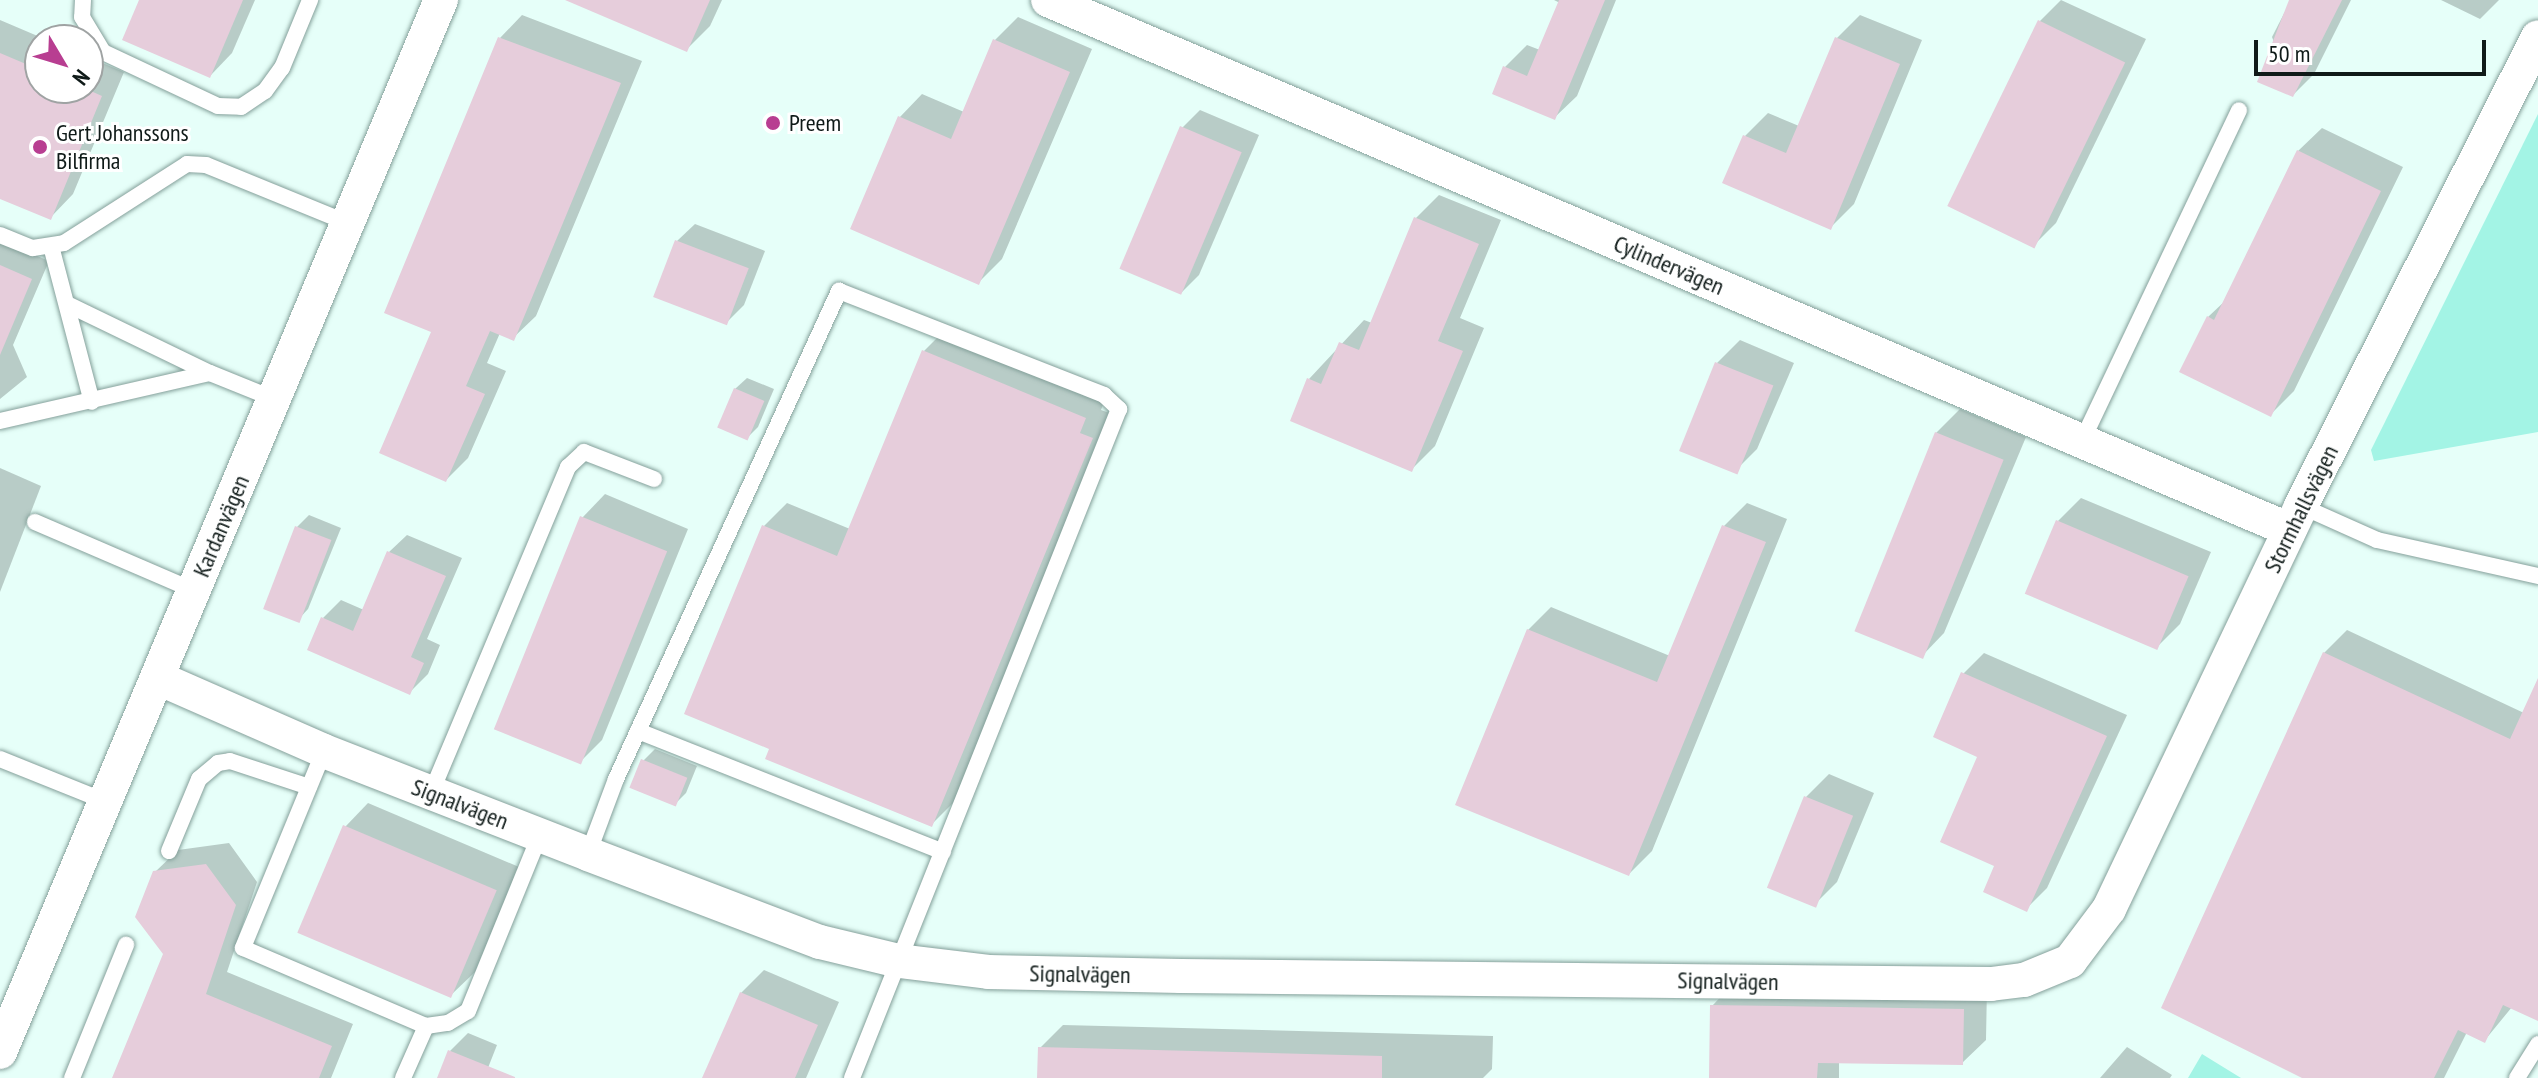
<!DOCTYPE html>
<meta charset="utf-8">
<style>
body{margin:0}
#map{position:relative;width:2538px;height:1078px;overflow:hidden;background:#e6fff9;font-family:"PT Sans Narrow",sans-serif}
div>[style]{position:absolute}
.green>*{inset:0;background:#a3f4e5}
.shadow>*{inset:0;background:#0003}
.building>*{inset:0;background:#e6cddb;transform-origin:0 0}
.roads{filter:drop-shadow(0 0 2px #84a09a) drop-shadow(0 0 2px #84a09a)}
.lane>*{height:16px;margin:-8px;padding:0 8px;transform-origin:8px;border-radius:8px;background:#fff}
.street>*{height:34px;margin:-17px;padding:0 17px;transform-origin:17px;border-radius:17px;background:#fff}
.dots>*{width:22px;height:22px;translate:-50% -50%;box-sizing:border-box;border:4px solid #fff;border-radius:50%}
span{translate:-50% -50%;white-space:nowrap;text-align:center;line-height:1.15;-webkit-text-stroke:6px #fff;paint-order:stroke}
.poi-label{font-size:24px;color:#0f1a18}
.left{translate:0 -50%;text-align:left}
.street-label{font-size:24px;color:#0f1a18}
.north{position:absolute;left:24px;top:24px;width:80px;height:80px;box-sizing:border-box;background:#fff;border:2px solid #9fa3a3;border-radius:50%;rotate:128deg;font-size:22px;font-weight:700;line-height:32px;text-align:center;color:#0f1a18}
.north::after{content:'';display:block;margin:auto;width:28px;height:36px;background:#b83e91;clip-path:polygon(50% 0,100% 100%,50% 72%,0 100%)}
.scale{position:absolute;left:2254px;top:40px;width:232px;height:36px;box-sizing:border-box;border:4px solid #0f1a18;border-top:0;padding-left:10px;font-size:24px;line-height:28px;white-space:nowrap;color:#0f1a18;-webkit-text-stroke:6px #fff;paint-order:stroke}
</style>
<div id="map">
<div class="green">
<i style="clip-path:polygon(2538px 114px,2538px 432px,2374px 461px,2371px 450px)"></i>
<i style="clip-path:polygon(2202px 1054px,2241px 1078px,2188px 1078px)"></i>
</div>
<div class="shadow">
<i style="clip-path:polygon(141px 0,255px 0,232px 53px,210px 76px)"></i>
<i style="clip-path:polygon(570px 0,722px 0,710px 26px,687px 49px)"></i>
<i style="clip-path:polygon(1554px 0,1616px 0,1577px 96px,1554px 118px,1505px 67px,1527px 45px,1540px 50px,1560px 3px)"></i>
<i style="clip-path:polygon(2061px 0,2146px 39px,2056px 223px,2033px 246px,2040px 21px)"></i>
<i style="clip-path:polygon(2291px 0,2351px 0,2314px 74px,2293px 95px,2272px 37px)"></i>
<i style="clip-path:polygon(2441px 0,2499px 0,2480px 19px)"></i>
<i style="clip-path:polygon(522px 15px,642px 61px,536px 316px,513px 338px,500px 333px,487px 363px,506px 371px,468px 458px,446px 480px,433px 331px,386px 312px,500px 38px)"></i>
<i style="clip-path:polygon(1860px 15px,1922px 40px,1854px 204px,1830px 228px,1745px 136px,1768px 113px,1799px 126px,1837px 38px)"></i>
<i style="clip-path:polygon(1018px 17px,1092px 49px,1002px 259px,979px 282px,899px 118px,922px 94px,964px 112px,995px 40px)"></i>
<i style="clip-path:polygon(0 20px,47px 40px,40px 40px,40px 88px,88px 88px,88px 57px,124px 72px,73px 194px,50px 218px,0 197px)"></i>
<i style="clip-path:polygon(1200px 110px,1259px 135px,1199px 275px,1181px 293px,1182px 128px)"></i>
<i style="clip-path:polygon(2322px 128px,2403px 167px,2294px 391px,2271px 414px,2208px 317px,2226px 300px,2298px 151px)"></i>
<i style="clip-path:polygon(1439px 195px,1501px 220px,1460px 318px,1484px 328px,1435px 446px,1412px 469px,1309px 379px,1364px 320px,1372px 323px,1416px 218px)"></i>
<i style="clip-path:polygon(695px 224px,765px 251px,744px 305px,726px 323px,677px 241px)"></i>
<i style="clip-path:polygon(0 240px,49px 261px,13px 345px,27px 377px,0 399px)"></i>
<i style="clip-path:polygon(947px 328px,1107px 394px,1101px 410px,1115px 415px,954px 802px,931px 825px,772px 748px,764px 526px,787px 503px,850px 529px,924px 351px)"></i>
<i style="clip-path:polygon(1740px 340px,1794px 363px,1757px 449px,1734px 472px,1717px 363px)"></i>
<i style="clip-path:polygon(747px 378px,774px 389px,758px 427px,746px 439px,735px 389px)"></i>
<i style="clip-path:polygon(1960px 409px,2026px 437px,1944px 633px,1921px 657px,1936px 433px)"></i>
<i style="clip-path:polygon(0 468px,41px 486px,0 592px)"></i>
<i style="clip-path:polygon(605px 494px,688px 529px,602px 740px,579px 763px,582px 518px)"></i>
<i style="clip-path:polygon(2081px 498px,2211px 552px,2180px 624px,2157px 647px,2058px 521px)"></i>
<i style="clip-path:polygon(1747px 503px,1787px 519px,1652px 851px,1629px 874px,1528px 630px,1551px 607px,1670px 656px,1724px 526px)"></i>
<i style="clip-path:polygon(309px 515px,341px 528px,308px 609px,297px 621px,297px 527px)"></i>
<i style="clip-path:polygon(407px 535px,462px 558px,427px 639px,440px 645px,428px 674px,410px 692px,323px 618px,341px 600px,364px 610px,389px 552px)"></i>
<i style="clip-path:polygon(2347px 630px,2524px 713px,2538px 683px,2538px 1016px,2512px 1007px,2485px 1040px,2467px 1032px,2444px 1078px,2307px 1078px,2324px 653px)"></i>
<i style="clip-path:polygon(1984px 653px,2127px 715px,2047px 888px,2026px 909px,1997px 865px,1963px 674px)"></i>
<i style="clip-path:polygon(655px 749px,697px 766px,686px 793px,674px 805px,643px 761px)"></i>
<i style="clip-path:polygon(1829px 774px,1874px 793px,1837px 882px,1814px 905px,1806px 797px)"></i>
<i style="clip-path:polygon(368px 803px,519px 867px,475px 972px,451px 995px,345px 827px)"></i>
<i style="clip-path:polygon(229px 843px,257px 882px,227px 972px,353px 1024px,331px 1078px,114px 1078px,165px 954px,155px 872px,178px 850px)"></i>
<i style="clip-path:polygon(764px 970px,839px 1002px,806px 1078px,704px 1078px,741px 993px)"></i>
<i style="clip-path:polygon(1735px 982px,1987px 987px,1986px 1040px,1962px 1063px,1839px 1061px,1839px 1078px,1711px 1078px,1712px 1006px)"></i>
<i style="clip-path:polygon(1063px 1025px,1493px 1036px,1492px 1069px,1483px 1078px,1039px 1078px,1040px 1048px)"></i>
<i style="clip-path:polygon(468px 1033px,497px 1045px,484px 1078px,439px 1078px,450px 1051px)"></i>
<i style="clip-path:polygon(2127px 1047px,2172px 1075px,2170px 1078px,2100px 1078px)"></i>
</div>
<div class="building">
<i style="clip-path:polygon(139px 0,243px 0,210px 78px,122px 40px)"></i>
<i style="clip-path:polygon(565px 0,710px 0,687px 52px)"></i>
<i style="clip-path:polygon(1559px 0,1605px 0,1555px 120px,1492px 94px,1503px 66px,1527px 76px)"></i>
<i style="clip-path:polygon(2289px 0,2342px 0,2293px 97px,2257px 82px)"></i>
<i style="left:2038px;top:20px;width:97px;height:207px;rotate:26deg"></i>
<i style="clip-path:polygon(498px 37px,621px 83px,514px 341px,490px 331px,466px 386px,485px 394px,446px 482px,379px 453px,431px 332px,384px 313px)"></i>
<i style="clip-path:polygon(1835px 37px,1900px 64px,1831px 230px,1722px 183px,1743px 135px,1786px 153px)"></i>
<i style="clip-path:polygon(993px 39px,1070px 72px,979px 285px,850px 229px,898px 116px,951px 139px)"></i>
<i style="clip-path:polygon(0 53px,40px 70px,40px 88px,84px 88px,102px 96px,51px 220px,0 199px)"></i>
<i style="left:1180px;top:126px;width:67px;height:155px;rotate:23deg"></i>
<i style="clip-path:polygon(2297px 150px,2381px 191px,2271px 417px,2179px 372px,2207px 316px,2214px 320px)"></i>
<i style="clip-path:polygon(1414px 217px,1479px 244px,1438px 341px,1463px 351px,1412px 472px,1290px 421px,1307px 378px,1321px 384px,1339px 342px,1359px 350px)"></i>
<i style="left:675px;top:240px;width:79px;height:61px;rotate:21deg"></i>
<i style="clip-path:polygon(0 265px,32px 279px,0 355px)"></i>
<i style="clip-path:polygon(922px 350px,1086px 418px,1080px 433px,1093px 438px,932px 827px,765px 759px,769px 749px,684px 714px,762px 525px,837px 556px)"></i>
<i style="left:1715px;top:362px;width:63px;height:96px;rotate:22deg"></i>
<i style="left:734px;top:388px;width:33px;height:43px;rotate:23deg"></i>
<i style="left:1935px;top:432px;width:74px;height:215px;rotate:22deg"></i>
<i style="left:580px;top:516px;width:94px;height:230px;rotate:22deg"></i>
<i style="left:2056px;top:520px;width:144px;height:80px;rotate:23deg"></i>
<i style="clip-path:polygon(1722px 525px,1766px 542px,1629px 876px,1455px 805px,1527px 629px,1657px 682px)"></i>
<i style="left:295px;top:526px;width:39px;height:89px;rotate:21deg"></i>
<i style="clip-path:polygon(387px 551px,446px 576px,411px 657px,424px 663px,410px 695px,307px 650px,321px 617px,353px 631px)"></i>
<i style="clip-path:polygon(2323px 652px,2510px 739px,2538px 678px,2538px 1021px,2503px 1005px,2485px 1043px,2458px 1030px,2434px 1078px,2302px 1078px,2161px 1008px)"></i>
<i style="clip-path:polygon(1961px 672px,2107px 736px,2027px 912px,1983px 892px,1994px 866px,1940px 842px,1977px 757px,1933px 737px)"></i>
<i style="left:641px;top:759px;width:50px;height:31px;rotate:22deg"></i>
<i style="left:1804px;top:796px;width:53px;height:99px;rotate:22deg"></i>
<i style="left:343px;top:825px;width:167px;height:117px;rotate:23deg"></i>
<i style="clip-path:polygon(206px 864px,236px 905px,206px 994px,332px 1046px,319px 1078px,112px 1078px,163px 954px,135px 917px,153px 871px)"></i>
<i style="clip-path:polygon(740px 992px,818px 1025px,795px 1078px,702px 1078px)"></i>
<i style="clip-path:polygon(1710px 1005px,1964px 1009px,1963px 1065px,1818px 1063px,1817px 1078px,1709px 1078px)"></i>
<i style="clip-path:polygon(1038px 1047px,1382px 1056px,1382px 1078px,1037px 1078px)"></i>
<i style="clip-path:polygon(448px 1050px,515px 1077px,515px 1078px,437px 1078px)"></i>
</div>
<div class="roads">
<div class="lane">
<i style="left:83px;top:0;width:17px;rotate:93deg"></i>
<i style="left:82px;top:17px;width:41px;rotate:59deg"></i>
<i style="left:103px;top:52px;width:127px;rotate:25.2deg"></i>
<i style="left:218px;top:106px;width:23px;rotate:2deg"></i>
<i style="left:241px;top:107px;width:29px;rotate:-34deg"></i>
<i style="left:265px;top:91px;width:29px;rotate:-54deg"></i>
<i style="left:282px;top:68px;width:74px;rotate:-67.6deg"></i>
<i style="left:0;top:235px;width:35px;rotate:22deg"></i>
<i style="left:33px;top:248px;width:31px;rotate:-9deg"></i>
<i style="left:64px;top:243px;width:146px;rotate:-32.7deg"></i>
<i style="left:187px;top:164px;width:19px;rotate:3deg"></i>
<i style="left:206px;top:165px;width:153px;rotate:22.2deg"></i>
<i style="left:51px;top:246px;width:161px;rotate:75.3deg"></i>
<i style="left:67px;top:304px;width:159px;rotate:25.8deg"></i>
<i style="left:0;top:421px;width:215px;rotate:-12.9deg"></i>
<i style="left:210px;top:373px;width:69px;rotate:22.1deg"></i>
<i style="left:2082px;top:441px;width:366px;rotate:-64.6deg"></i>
<i style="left:2301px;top:506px;width:83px;rotate:24.1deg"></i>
<i style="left:2377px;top:540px;width:165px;rotate:12.6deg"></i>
<i style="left:35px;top:522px;width:174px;rotate:23.3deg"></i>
<i style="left:638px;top:731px;width:328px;rotate:21.6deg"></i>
<i style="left:324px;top:751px;width:213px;rotate:112.4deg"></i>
<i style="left:243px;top:948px;width:199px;rotate:23.1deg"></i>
<i style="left:426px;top:1026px;width:22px;rotate:-8deg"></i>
<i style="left:448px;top:1023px;width:23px;rotate:-31deg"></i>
<i style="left:468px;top:1011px;width:190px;rotate:-67.8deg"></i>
<i style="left:0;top:759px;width:115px;rotate:21.9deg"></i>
<i style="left:431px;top:793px;width:354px;rotate:-67.2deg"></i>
<i style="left:568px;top:467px;width:22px;rotate:-43deg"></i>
<i style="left:584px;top:452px;width:75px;rotate:21.1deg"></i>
<i style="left:169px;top:851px;width:78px;rotate:-67.4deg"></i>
<i style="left:199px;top:779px;width:25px;rotate:-40deg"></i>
<i style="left:218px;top:763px;width:12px;rotate:-9deg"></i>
<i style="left:230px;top:761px;width:83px;rotate:18.2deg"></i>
<i style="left:588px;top:854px;width:80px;rotate:-69.5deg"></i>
<i style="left:616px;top:779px;width:537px;rotate:-65.44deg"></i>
<i style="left:839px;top:291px;width:285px;rotate:21.4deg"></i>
<i style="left:1104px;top:395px;width:21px;rotate:43deg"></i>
<i style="left:1119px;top:409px;width:720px;rotate:111.76deg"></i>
<i style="left:72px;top:1078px;width:144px;rotate:-67.9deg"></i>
<i style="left:403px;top:1078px;width:57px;rotate:-66.1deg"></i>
<i style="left:2517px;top:1078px;width:40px;rotate:-58deg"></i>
</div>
<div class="street">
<i style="left:1048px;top:0;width:1350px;rotate:23.11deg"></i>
<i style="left:158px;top:678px;width:181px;rotate:23.7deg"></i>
<i style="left:324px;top:751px;width:283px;rotate:21.3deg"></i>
<i style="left:588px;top:854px;width:248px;rotate:20.8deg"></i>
<i style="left:820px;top:942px;width:81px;rotate:13.5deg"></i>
<i style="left:899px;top:961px;width:90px;rotate:7deg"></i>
<i style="left:988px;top:972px;width:193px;rotate:1.2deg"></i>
<i style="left:1181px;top:976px;width:810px;rotate:0.57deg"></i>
<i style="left:1991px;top:984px;width:33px;rotate:-7deg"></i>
<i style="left:2024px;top:980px;width:50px;rotate:-22.4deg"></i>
<i style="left:2070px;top:961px;width:65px;rotate:-53.1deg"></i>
<i style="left:2109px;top:909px;width:446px;rotate:-64.5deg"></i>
<i style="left:2301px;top:506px;width:525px;rotate:-63.19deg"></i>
<i style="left:0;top:1052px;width:1141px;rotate:-67.26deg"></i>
</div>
</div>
<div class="dots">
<i style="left:773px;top:123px;background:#b83e91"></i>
<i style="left:40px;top:147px;background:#b83e91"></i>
</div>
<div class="poi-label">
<span class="left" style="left:789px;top:123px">Preem</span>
<span class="left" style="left:56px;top:147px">Gert Johanssons<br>Bilfirma</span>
</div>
<div class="street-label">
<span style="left:1669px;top:265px;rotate:23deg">Cylindervägen</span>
<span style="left:2301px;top:509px;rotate:-64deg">Stormhallsvägen</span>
<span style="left:221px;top:526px;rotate:-67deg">Kardanvägen</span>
<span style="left:460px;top:804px;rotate:21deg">Signalvägen</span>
<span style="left:1080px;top:974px;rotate:1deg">Signalvägen</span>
<span style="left:1728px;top:981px;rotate:1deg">Signalvägen</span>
</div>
<div class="north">N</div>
<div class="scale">50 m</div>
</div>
